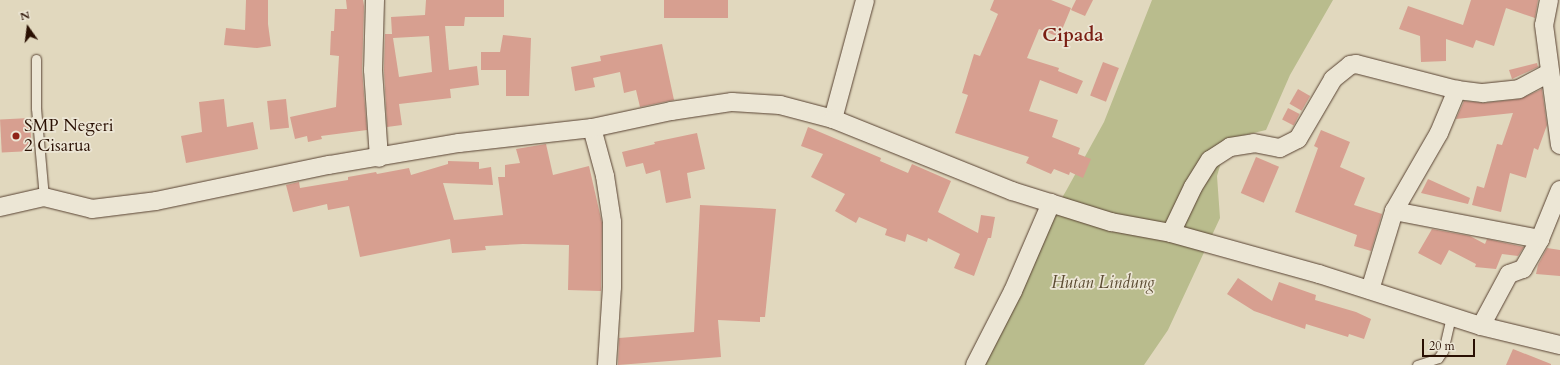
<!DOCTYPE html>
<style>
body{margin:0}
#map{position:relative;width:1560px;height:365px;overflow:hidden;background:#e1d8be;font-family:Cardo,serif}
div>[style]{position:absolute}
.green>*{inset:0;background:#b9bc8d}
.building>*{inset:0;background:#d79f90;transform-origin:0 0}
.roads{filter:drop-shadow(0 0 1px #584232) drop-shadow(0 0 1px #584232)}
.lane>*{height:9px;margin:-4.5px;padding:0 4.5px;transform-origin:4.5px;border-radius:4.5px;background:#ece6d5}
.street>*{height:18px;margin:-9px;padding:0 9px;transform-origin:9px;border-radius:9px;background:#ece6d5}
.dots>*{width:11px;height:11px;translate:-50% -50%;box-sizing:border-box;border:2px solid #ece6d5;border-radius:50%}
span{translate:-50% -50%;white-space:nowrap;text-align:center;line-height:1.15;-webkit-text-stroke:3.5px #ece6d5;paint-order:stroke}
.poi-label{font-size:17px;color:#2a1003}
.left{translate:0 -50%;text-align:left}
.park-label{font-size:17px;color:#5c4c33;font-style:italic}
.quarter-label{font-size:19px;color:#7a1f14;font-weight:700}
.north{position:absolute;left:8px;top:8px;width:40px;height:40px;-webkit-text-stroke:3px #ece6d5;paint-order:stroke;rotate:346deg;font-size:11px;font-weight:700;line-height:16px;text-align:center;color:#2a1003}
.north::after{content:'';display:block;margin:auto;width:14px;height:18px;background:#2a1003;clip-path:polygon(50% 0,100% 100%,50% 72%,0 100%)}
.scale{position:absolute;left:1422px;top:339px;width:53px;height:18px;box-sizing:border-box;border:2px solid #2a1003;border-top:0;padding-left:5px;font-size:12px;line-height:14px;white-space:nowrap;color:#2a1003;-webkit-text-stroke:3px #ece6d5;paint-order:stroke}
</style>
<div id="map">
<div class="green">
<i style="clip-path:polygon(1152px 0,1333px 0,1290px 75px,1266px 130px,1228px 139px,1217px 176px,1220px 218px,1168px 330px,1144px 365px,965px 365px,988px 322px,1066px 191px,1104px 122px)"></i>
</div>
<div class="building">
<i style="clip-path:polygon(246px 0,268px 0,268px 24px,271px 46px,257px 48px,224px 45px,226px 28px,245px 30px)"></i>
<i style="clip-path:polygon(346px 0,363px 0,364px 6px,362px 70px,367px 130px,321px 136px,322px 139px,308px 142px,307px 136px,295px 139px,290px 117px,336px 107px,339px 56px,330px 55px,331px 31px,334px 31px,335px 9px,347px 9px)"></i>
<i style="clip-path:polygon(evenodd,426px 0,504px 0,504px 17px,465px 17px,464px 26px,445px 26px,449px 70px,477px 66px,479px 85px,450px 89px,451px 98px,399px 104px,402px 125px,387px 127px,384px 70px,385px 34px,392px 34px,391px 17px,425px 15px,426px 0,429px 36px,432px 72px,399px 77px,393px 38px,429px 36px)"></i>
<i style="left:664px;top:0;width:64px;height:18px"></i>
<i style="clip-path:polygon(994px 0,1051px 0,1071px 8px,1059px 37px,1039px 29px,1027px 58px,1059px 68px,1058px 71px,1083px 81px,1077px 94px,1040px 80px,1029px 111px,1058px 120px,1052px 137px,1080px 148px,1078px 154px,1091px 159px,1083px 178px,1070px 172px,1069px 175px,1054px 169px,1051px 174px,1026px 163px,1029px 157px,955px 133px,968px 95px,962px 93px,974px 54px,980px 56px,998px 14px,990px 10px)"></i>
<i style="clip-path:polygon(1076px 0,1093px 0,1085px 16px,1071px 10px)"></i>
<i style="clip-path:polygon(1471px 0,1538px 0,1535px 18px,1506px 8px,1494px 46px,1476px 40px,1473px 48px,1446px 39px,1446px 61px,1421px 62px,1420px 36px,1399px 29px,1408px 6px,1463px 25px)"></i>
<i style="clip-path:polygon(503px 35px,531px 38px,529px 96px,506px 96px,506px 70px,481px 70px,481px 52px,500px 52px)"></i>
<i style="clip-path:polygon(662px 44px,674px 100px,640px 107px,636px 90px,624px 93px,620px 72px,593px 78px,595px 87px,575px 91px,571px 67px,601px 61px,600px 56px)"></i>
<i style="left:1103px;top:62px;width:17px;height:36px;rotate:21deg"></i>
<i style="clip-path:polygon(1537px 63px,1538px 67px,1512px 79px,1509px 70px)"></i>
<i style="left:1298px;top:89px;width:14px;height:17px;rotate:30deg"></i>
<i style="clip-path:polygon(1542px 89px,1547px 125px,1538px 150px,1534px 148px,1526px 178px,1510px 173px,1501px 212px,1472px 205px,1477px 186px,1484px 188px,1497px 144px,1502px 145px,1513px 113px,1456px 119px,1464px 101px,1484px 103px,1520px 99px)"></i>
<i style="clip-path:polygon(224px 99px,227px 127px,253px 122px,258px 149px,186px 163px,181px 136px,202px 132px,199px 102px)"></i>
<i style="left:286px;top:99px;width:29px;height:19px;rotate:84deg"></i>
<i style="left:1288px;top:108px;width:13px;height:13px;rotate:27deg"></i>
<i style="left:30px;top:118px;width:33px;height:30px;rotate:87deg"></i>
<i style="clip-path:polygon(808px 127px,881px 158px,880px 161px,908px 173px,912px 164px,951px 181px,938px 212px,978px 233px,981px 215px,995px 217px,991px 238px,988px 238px,974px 276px,954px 268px,960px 254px,928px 238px,927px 242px,907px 234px,905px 242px,885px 235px,887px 229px,859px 217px,856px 223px,835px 211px,845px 194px,811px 177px,823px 154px,801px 146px)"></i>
<i style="clip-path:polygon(1321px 130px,1350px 142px,1340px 167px,1365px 178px,1354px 205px,1382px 214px,1371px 251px,1354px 246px,1357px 235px,1295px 212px,1318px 148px,1314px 146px)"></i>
<i style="clip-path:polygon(697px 133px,705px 169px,687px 173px,691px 198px,666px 203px,660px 170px,646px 174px,643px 163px,626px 167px,622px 152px,655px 144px,654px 142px)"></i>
<i style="clip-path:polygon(546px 144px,553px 175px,589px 166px,602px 223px,601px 291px,568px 290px,569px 245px,523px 244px,485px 246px,486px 250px,452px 253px,450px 239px,360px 257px,349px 206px,328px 210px,327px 204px,293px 212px,286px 185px,299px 182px,300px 188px,348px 180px,348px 177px,376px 172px,377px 174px,409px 168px,411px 175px,448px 164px,448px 161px,479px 162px,479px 169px,491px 167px,493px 185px,443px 183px,454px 220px,503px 215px,498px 177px,505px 177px,505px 165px,520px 163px,516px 149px)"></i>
<i style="left:1256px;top:157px;width:25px;height:39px;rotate:23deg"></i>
<i style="clip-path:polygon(1428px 179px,1470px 198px,1468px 204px,1421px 193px)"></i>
<i style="clip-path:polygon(700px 205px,776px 209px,765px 317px,760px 317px,760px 322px,718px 320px,721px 357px,618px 365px,619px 338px,694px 332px)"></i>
<i style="clip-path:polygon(1432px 229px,1470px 236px,1485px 244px,1487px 239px,1524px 247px,1518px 256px,1502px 254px,1496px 269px,1475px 267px,1476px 264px,1449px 250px,1441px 265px,1418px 253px)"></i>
<i style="clip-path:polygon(1547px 248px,1560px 250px,1560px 276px,1536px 274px,1538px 265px)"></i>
<i style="clip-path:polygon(1238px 278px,1272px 301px,1279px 282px,1316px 295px,1315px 300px,1356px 312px,1371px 319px,1364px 339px,1349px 334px,1348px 337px,1306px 324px,1305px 329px,1254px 311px,1227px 294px)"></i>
<i style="clip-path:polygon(1513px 349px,1551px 364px,1551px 365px,1506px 365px)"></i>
</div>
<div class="roads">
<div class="lane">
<i style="left:36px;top:59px;width:49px;rotate:90deg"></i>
<i style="left:36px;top:108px;width:89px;rotate:84.9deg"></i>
<i style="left:1417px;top:365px;width:22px;rotate:-18deg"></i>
<i style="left:1438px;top:358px;width:9px;rotate:-54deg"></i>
<i style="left:1443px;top:351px;width:35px;rotate:-77deg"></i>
</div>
<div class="street">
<i style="left:375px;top:0;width:70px;rotate:91.6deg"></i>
<i style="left:373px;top:70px;width:88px;rotate:86.1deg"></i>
<i style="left:1549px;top:0;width:25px;rotate:101deg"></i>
<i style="left:1544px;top:25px;width:121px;rotate:82.4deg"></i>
<i style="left:833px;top:119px;width:123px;rotate:-74.9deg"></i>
<i style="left:592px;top:128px;width:50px;rotate:74.8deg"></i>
<i style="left:605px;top:176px;width:47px;rotate:81.3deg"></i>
<i style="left:612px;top:222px;width:65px;rotate:90deg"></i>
<i style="left:612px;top:287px;width:78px;rotate:93.7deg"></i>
<i style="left:0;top:207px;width:45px;rotate:-12.8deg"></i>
<i style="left:44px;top:197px;width:49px;rotate:14deg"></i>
<i style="left:92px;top:209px;width:64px;rotate:-7.1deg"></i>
<i style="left:156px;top:201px;width:177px;rotate:-11.8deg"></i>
<i style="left:329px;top:165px;width:132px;rotate:-9.6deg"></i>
<i style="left:459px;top:143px;width:134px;rotate:-6.4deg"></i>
<i style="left:592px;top:128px;width:81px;rotate:-12.1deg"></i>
<i style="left:671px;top:111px;width:62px;rotate:-8.4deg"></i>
<i style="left:732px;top:102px;width:48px;rotate:3.6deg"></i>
<i style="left:780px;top:105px;width:55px;rotate:14.8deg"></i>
<i style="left:833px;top:119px;width:193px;rotate:21.9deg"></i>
<i style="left:1012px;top:191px;width:104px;rotate:17.4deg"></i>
<i style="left:1111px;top:222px;width:61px;rotate:10.4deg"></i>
<i style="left:1171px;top:233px;width:154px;rotate:15.5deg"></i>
<i style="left:1319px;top:274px;width:170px;rotate:17.8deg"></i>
<i style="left:1481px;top:326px;width:81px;rotate:13.5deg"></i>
<i style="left:1394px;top:211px;width:149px;rotate:10.9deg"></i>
<i style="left:1171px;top:233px;width:51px;rotate:-64.4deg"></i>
<i style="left:1193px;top:187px;width:32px;rotate:-58deg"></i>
<i style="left:1210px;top:160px;width:24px;rotate:-33deg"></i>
<i style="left:1230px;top:147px;width:24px;rotate:-9deg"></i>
<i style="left:1254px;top:143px;width:26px;rotate:11deg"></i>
<i style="left:1280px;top:148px;width:20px;rotate:-27deg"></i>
<i style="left:1298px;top:139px;width:69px;rotate:-59.7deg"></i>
<i style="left:1333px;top:79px;width:22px;rotate:-39deg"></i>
<i style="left:1350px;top:65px;width:6px;rotate:-9deg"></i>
<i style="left:1356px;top:64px;width:104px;rotate:14.4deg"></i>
<i style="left:1457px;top:90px;width:26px;rotate:7deg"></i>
<i style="left:1483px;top:93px;width:36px;rotate:-6deg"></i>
<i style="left:1519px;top:89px;width:34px;rotate:-28deg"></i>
<i style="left:1370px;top:290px;width:83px;rotate:-73.1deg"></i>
<i style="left:1394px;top:211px;width:90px;rotate:-60deg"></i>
<i style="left:1439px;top:133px;width:47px;rotate:-67.3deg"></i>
<i style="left:1481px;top:326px;width:59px;rotate:-61.7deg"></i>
<i style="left:1509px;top:274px;width:15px;rotate:-20deg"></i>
<i style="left:1523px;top:269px;width:34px;rotate:-60deg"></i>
<i style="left:1540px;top:239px;width:53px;rotate:-67.8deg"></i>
<i style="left:975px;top:365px;width:83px;rotate:-62.8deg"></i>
<i style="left:1013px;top:291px;width:96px;rotate:-66.6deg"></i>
</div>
</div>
<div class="dots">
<i style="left:16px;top:136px;background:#8f2418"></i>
</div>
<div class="poi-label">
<span class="left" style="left:24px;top:136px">SMP Negeri<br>2 Cisarua</span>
</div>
<div class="park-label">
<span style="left:1103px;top:283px">Hutan Lindung</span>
</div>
<div class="quarter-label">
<span style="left:1073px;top:36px">Cipada</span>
</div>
<div class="north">N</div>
<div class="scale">20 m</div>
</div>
